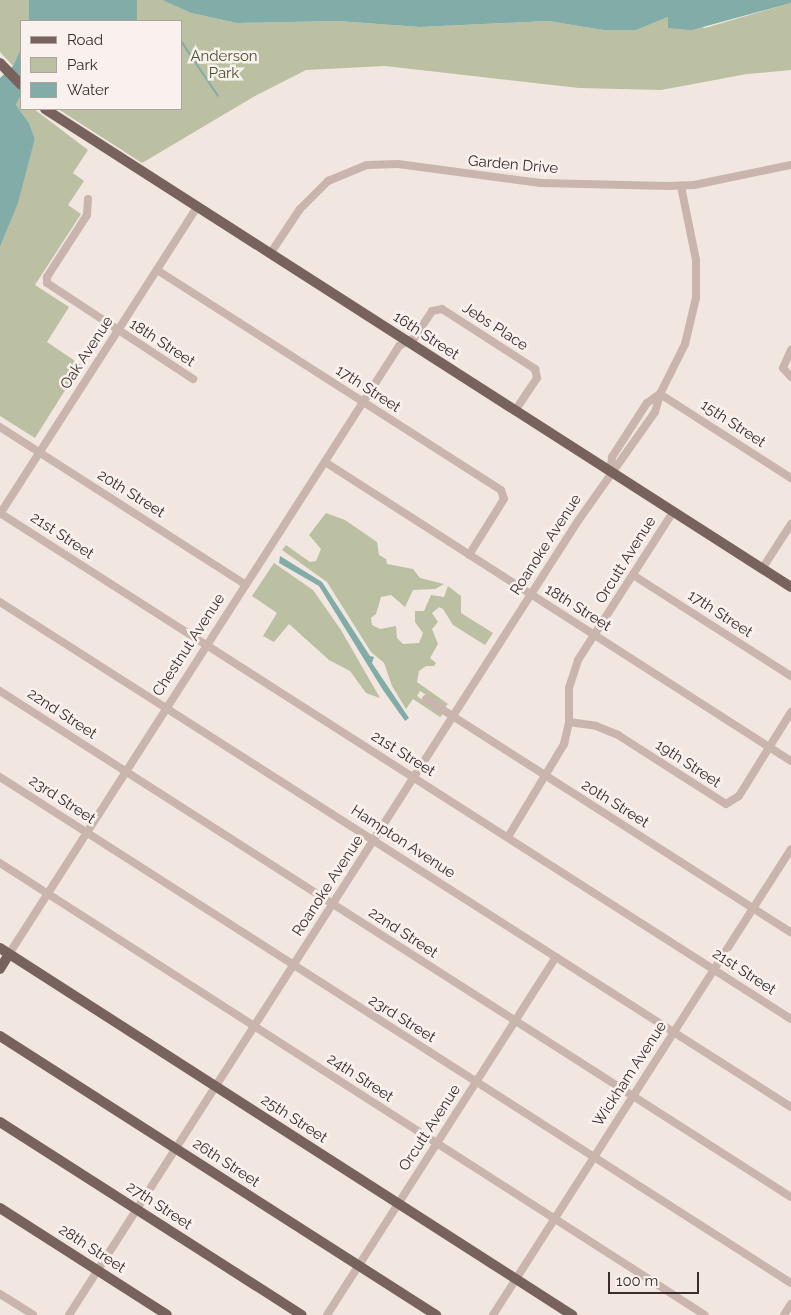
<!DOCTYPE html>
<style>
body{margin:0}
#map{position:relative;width:791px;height:1315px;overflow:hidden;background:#f1e7e0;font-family:Raleway,sans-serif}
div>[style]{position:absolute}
.green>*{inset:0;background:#bac0a1}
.water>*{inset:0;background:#81aca7;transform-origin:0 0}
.stream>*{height:2px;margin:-1px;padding:0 1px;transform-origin:1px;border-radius:1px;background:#81aca7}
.minor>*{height:8px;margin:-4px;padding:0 4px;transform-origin:4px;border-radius:4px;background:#c9b5ad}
.major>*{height:10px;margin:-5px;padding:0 5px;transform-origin:5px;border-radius:5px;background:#78625d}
span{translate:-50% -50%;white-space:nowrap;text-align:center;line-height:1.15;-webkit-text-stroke:5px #f9f1ed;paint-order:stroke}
.park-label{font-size:15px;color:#4d5431}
.street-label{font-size:15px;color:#382d2b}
.legend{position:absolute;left:20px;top:20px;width:162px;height:90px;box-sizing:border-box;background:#f9f1ed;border:1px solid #aca39f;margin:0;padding:6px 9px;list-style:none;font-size:15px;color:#382d2b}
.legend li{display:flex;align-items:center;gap:10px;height:25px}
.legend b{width:25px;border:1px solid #aca39f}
.scale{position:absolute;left:608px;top:1272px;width:91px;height:22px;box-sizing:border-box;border:2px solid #382d2b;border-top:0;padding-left:6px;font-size:15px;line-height:18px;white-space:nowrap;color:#382d2b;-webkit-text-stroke:4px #f9f1ed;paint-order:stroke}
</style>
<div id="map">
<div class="green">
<i style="clip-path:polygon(0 0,29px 0,33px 14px,32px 21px,21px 21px,21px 48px,13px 66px,0 52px)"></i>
<i style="clip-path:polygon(137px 0,162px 0,191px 13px,237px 23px,337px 21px,420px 27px,548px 21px,603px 30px,636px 30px,668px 17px,705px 28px,791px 3px,791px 70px,747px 74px,661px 90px,579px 88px,385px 66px,306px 70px,255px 96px,142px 163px,58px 109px,181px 109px,181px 21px,127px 21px)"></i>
<i style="clip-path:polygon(20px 95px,21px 109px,34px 109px,88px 150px,73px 173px,84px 181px,68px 205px,81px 214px,35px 285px,69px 307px,47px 342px,81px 365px,35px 438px,0 416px,0 247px,18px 202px,35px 139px,29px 123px,16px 105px)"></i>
<i style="clip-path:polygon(326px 513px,345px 520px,377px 542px,379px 555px,386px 559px,387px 564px,413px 569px,420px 578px,444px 584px,435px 589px,413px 590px,405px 607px,391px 595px,381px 597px,376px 614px,371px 618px,372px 625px,380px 629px,396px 626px,397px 638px,403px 644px,419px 643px,423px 633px,415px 622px,415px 611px,424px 611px,431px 595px,444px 597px,448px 586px,461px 596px,461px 613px,493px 633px,485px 645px,453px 625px,443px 609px,439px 607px,432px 613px,438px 622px,432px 629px,438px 644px,430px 658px,436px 663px,434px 666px,426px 666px,419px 671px,417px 682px,448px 704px,445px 707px,420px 691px,417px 696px,443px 714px,440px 717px,413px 699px,406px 709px,392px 686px,384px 663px,371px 652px,327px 582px,282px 550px,286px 545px,310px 562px,316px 561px,321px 549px,309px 535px)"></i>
<i style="clip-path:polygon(274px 563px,313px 590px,341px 630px,380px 698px,366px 693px,350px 671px,329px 660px,289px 624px,274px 642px,263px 636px,277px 613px,252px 596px)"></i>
</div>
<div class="water">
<i style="left:29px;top:0;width:108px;height:21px"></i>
<i style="clip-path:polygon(162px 0,791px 0,791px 3px,692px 30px,668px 28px,668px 17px,636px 30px,603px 30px,548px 21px,420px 27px,337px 21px,237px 23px,191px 13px)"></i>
<i style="clip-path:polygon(21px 48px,21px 94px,16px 105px,29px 123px,35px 139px,18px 203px,0 247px,0 78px,13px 66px)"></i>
<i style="clip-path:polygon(280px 556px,322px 582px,370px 656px,374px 657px,372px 663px,409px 718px,405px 721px,383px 690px,319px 586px,279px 563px)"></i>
</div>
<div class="stream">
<i style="left:181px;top:41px;width:66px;rotate:56.1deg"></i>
</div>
<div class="minor">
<i style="left:88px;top:199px;width:16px;rotate:94deg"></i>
<i style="left:87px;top:215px;width:74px;rotate:122.8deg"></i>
<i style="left:47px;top:277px;width:6px;rotate:90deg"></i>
<i style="left:47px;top:283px;width:175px;rotate:33.3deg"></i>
<i style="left:270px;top:254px;width:54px;rotate:-56.3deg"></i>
<i style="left:300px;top:209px;width:40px;rotate:-45deg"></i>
<i style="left:328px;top:181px;width:42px;rotate:-22.3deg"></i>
<i style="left:367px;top:165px;width:31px;rotate:-2deg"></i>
<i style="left:398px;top:164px;width:144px;rotate:7.6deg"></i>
<i style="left:541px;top:183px;width:127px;rotate:1.4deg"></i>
<i style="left:668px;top:186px;width:26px;rotate:-2deg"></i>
<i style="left:694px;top:185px;width:99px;rotate:-11.7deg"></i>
<i style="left:157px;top:270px;width:408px;rotate:32.6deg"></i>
<i style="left:501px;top:490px;width:9px;rotate:72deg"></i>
<i style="left:504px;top:499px;width:66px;rotate:122deg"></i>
<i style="left:783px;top:368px;width:20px;rotate:-66deg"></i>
<i style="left:783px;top:368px;width:12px;rotate:48deg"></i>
<i style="left:660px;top:394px;width:156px;rotate:32.7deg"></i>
<i style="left:0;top:427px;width:292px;rotate:32.7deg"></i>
<i style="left:325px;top:462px;width:554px;rotate:32.69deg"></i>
<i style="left:610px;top:472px;width:15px;rotate:-82deg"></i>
<i style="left:612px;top:457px;width:64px;rotate:-57.1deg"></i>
<i style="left:647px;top:403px;width:16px;rotate:-35deg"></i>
<i style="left:0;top:513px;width:939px;rotate:32.61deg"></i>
<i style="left:0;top:514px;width:365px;rotate:-57.3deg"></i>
<i style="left:762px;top:569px;width:54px;rotate:-57.2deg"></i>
<i style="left:633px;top:575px;width:188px;rotate:32.6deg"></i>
<i style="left:0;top:602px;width:938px;rotate:32.56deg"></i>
<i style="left:0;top:691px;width:939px;rotate:32.61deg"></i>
<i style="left:426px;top:699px;width:433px;rotate:32.6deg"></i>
<i style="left:569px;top:722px;width:27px;rotate:8deg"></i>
<i style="left:596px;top:726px;width:24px;rotate:22deg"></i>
<i style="left:618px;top:735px;width:128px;rotate:32.6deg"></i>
<i style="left:726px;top:804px;width:15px;rotate:-32deg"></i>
<i style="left:739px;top:796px;width:99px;rotate:-58.2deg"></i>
<i style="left:0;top:777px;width:939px;rotate:32.61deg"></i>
<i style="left:508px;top:837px;width:109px;rotate:-58.9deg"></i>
<i style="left:564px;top:744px;width:23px;rotate:-77deg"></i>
<i style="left:569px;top:722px;width:34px;rotate:-90deg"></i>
<i style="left:569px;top:688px;width:29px;rotate:-72deg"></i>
<i style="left:578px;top:660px;width:176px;rotate:-57.3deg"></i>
<i style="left:0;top:863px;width:837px;rotate:32.67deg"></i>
<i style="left:9px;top:954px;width:722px;rotate:-57.32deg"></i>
<i style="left:399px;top:346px;width:17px;rotate:-28deg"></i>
<i style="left:414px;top:338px;width:32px;rotate:-56deg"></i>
<i style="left:432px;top:311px;width:10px;rotate:-11deg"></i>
<i style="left:442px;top:309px;width:111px;rotate:32.8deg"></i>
<i style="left:535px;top:369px;width:9px;rotate:77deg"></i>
<i style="left:537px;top:378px;width:40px;rotate:124deg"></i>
<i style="left:0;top:1294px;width:39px;rotate:32deg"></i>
<i style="left:69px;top:1315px;width:943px;rotate:-57.34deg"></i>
<i style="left:578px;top:521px;width:133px;rotate:-54.8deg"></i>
<i style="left:655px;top:412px;width:19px;rotate:-74deg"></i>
<i style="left:660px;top:394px;width:56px;rotate:-63.4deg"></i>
<i style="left:685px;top:344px;width:47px;rotate:-76.6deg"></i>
<i style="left:696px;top:298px;width:38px;rotate:-90deg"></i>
<i style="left:696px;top:260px;width:76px;rotate:-101.5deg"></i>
<i style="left:327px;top:1315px;width:425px;rotate:-57.4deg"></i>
<i style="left:493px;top:1315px;width:553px;rotate:-57.4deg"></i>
<i style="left:784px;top:1315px;width:13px;rotate:-58deg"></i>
</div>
<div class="major">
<i style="left:0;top:63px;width:30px;rotate:46deg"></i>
<i style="left:45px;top:109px;width:886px;rotate:32.65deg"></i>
<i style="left:0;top:948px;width:680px;rotate:32.68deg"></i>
<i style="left:0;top:969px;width:17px;rotate:-59deg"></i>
<i style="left:0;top:1036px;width:518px;rotate:32.62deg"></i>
<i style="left:0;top:1122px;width:358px;rotate:32.6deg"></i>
<i style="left:0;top:1208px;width:198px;rotate:32.6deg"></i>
</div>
<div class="park-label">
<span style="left:224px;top:65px">Anderson<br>Park</span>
</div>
<div class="street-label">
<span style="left:513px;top:165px;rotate:5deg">Garden Drive</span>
<span style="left:495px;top:327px;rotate:33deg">Jebs Place</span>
<span style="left:426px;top:336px;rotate:33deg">16th Street</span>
<span style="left:162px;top:343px;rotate:33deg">18th Street</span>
<span style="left:87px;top:353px;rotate:-57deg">Oak Avenue</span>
<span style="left:368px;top:389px;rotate:33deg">17th Street</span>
<span style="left:733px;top:424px;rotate:33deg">15th Street</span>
<span style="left:131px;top:494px;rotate:32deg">20th Street</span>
<span style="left:62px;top:536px;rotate:33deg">21st Street</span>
<span style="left:546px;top:545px;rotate:-57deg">Roanoke Avenue</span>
<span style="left:626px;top:560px;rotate:-58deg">Orcutt Avenue</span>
<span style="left:578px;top:608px;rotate:32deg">18th Street</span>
<span style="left:720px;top:614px;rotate:33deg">17th Street</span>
<span style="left:189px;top:645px;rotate:-57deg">Chestnut Avenue</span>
<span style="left:62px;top:714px;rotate:33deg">22nd Street</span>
<span style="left:403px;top:754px;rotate:32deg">21st Street</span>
<span style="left:688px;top:764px;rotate:33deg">19th Street</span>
<span style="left:62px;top:800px;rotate:33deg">23rd Street</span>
<span style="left:615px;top:804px;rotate:32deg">20th Street</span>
<span style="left:403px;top:842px;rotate:33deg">Hampton Avenue</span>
<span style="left:328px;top:886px;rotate:-57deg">Roanoke Avenue</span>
<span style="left:403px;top:933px;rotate:33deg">22nd Street</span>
<span style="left:744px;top:972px;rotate:33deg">21st Street</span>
<span style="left:402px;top:1019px;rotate:32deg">23rd Street</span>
<span style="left:630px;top:1074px;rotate:-57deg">Wickham Avenue</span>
<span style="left:360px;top:1078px;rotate:33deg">24th Street</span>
<span style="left:294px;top:1119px;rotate:33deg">25th Street</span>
<span style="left:430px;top:1128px;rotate:-57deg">Orcutt Avenue</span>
<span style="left:226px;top:1163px;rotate:33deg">26th Street</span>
<span style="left:159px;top:1206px;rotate:33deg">27th Street</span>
<span style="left:92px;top:1249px;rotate:33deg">28th Street</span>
</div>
<ul class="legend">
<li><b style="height:6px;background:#78625d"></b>Road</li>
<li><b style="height:14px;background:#bac0a1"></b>Park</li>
<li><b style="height:14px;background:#81aca7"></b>Water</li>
</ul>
<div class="scale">100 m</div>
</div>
